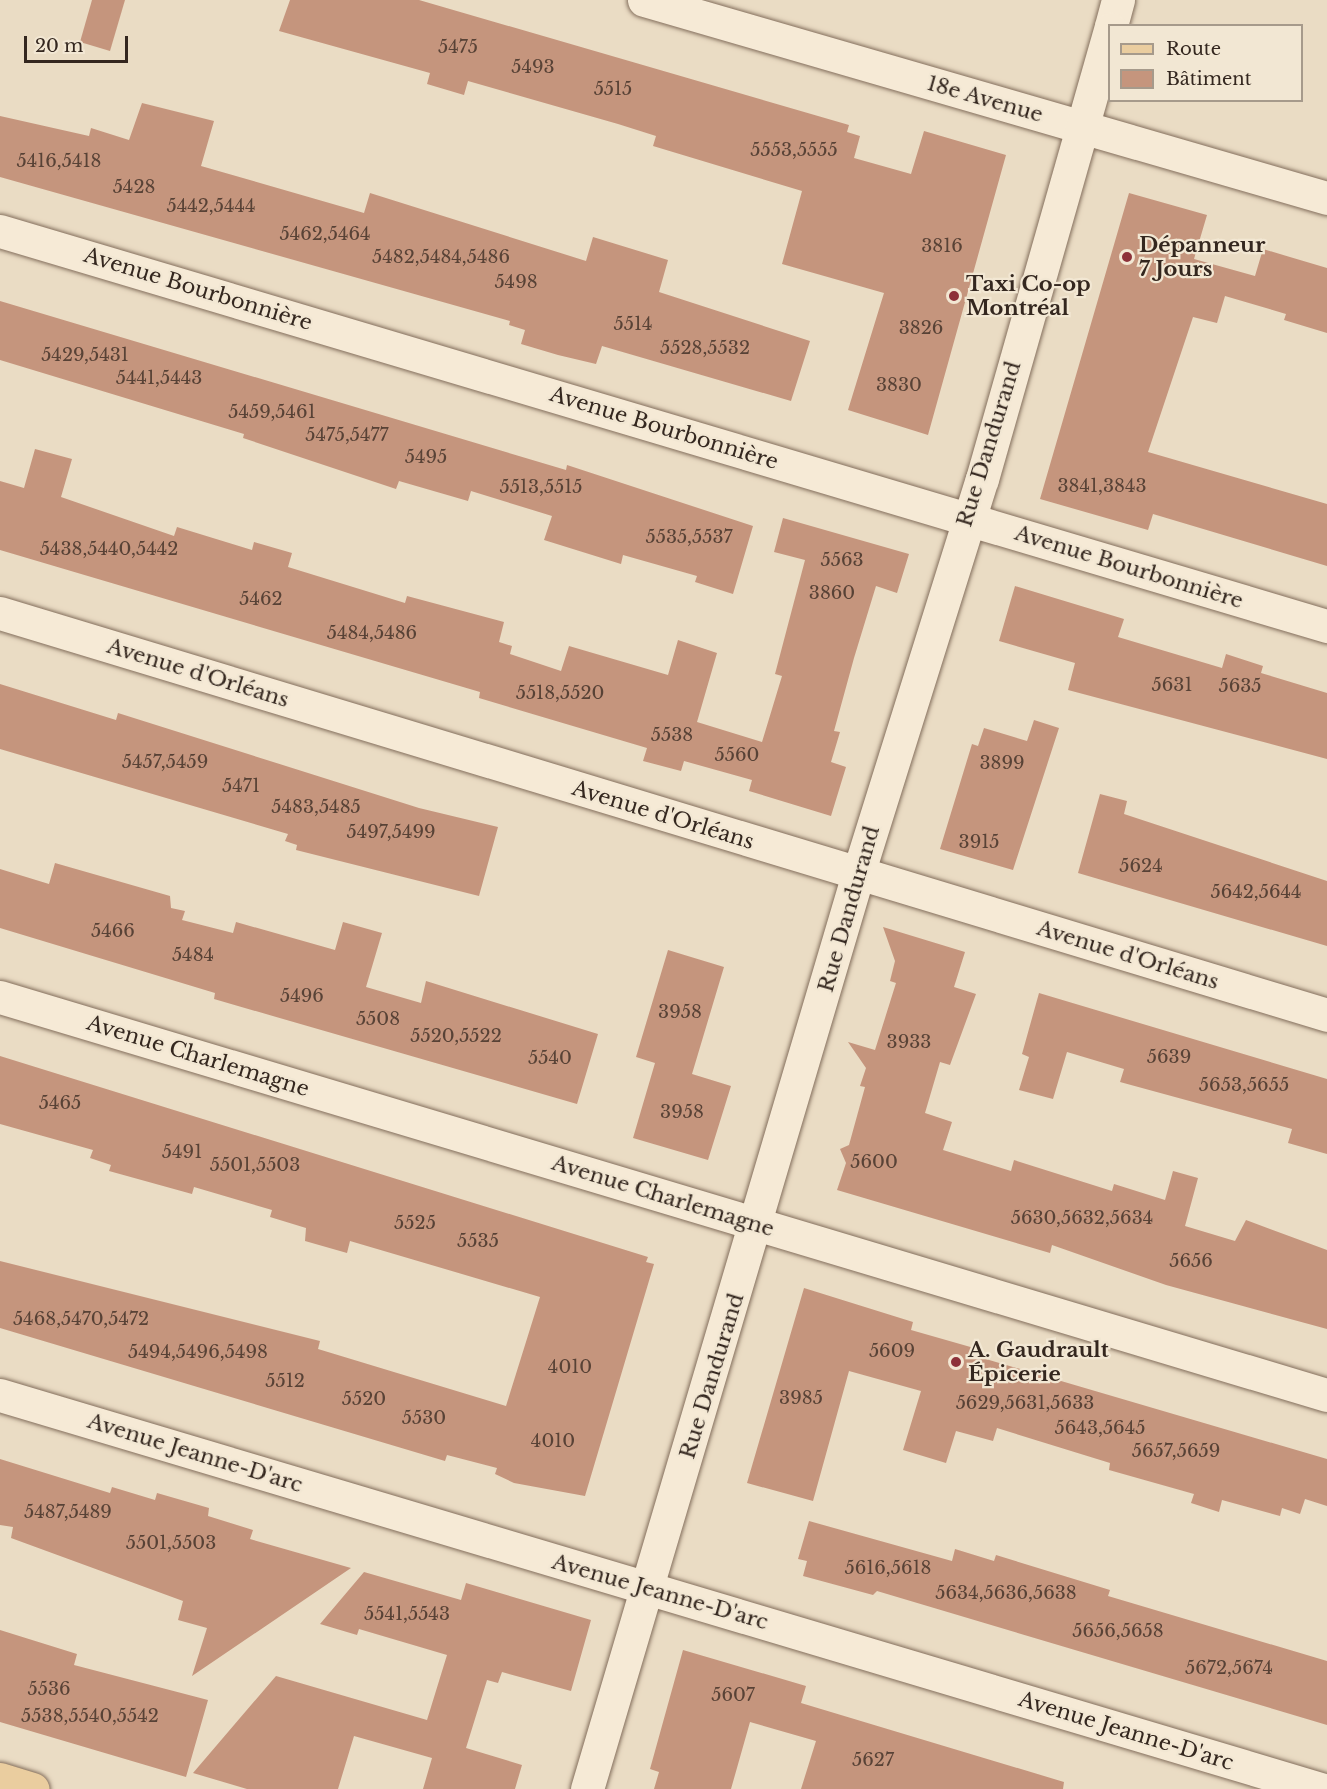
<!DOCTYPE html>
<meta charset="utf-8">
<style>
body{margin:0}
#map{position:relative;width:1327px;height:1789px;overflow:hidden;background:#eadcc4;font-family:"Libre Baskerville",serif}
div>[style]{position:absolute}
.building>*{inset:0;background:#c5957d}
.roads{filter:drop-shadow(0 0 2px #836e5c) drop-shadow(0 0 2px #836e5c)}
.minor>*{height:33px;margin:-16.5px;padding:0 16.5px;transform-origin:16.5px;border-radius:16.5px;background:#f6ead6}
.major>*{height:33px;margin:-16.5px;padding:0 16.5px;transform-origin:16.5px;border-radius:16.5px;background:#eacd9f}
.dots>*{width:16px;height:16px;translate:-50% -50%;box-sizing:border-box;border:3px solid #f2e7d3;border-radius:50%}
span{translate:-50% -50%;white-space:nowrap;text-align:center;line-height:1.15;-webkit-text-stroke:4.5px #f2e7d3;paint-order:stroke}
.number-label{font-size:18px;color:#584236}
.number-label span{-webkit-text-stroke-width:0}
.street-label{font-size:21px;color:#34271f}
.poi-label{font-size:21px;color:#34271f;font-weight:700}
.left{translate:0 -50%;text-align:left}
.legend{position:absolute;left:1108px;top:24px;width:195px;height:78px;box-sizing:border-box;background:#f2e7d3;border:2px solid #a69a8b;margin:0;padding:8px 10px;list-style:none;font-size:18px;color:#34271f}
.legend li{display:flex;align-items:center;gap:12px;height:30px}
.legend b{width:30px;border:2px solid #a69a8b}
.scale{position:absolute;left:24px;top:36px;width:104px;height:27px;box-sizing:border-box;border:3px solid #34271f;border-top:0;padding-left:8px;font-size:18px;line-height:21px;white-space:nowrap;color:#34271f;-webkit-text-stroke:4px #f2e7d3;paint-order:stroke}
</style>
<div id="map">
<div class="building">
<i style="clip-path:polygon(92px 0,125px 0,110px 51px,80px 42px)"></i>
<i style="clip-path:polygon(290px 0,419px 0,849px 125px,847px 132px,860px 136px,854px 158px,911px 174px,924px 131px,1006px 155px,928px 435px,848px 410px,884px 293px,782px 264px,802px 191px,653px 146px,656px 136px,618px 124px,468px 81px,464px 95px,427px 84px,430px 73px,279px 31px)"></i>
<i style="clip-path:polygon(142px 103px,214px 121px,201px 166px,364px 213px,370px 193px,586px 261px,593px 237px,668px 260px,659px 292px,810px 341px,791px 401px,602px 346px,596px 364px,558px 355px,521px 344px,525px 330px,509px 325px,510px 321px,0 177px,0 116px,89px 136px,91px 128px,129px 140px)"></i>
<i style="clip-path:polygon(1129px 193px,1207px 215px,1194px 259px,1255px 276px,1263px 249px,1327px 268px,1327px 333px,1284px 320px,1286px 314px,1225px 296px,1217px 323px,1193px 317px,1148px 452px,1327px 504px,1327px 566px,1153px 514px,1148px 530px,1040px 499px)"></i>
<i style="clip-path:polygon(0 301px,566px 470px,567px 465px,753px 526px,733px 594px,695px 582px,697px 576px,623px 555px,621px 564px,544px 540px,552px 516px,471px 491px,468px 501px,399px 481px,396px 489px,243px 438px,244px 434px,0 360px)"></i>
<i style="clip-path:polygon(35px 449px,72px 459px,61px 497px,174px 536px,177px 527px,252px 550px,254px 542px,292px 553px,288px 567px,405px 603px,407px 596px,504px 622px,499px 642px,512px 646px,510px 654px,561px 671px,569px 646px,668px 675px,678px 640px,717px 653px,697px 722px,762px 742px,782px 676px,775px 674px,805px 560px,774px 552px,783px 518px,909px 554px,897px 593px,876px 586px,854px 658px,834px 731px,840px 732px,831px 762px,846px 767px,831px 816px,749px 791px,752px 780px,684px 761px,681px 771px,643px 761px,647px 748px,479px 698px,480px 692px,0 550px,0 481px,24px 488px)"></i>
<i style="clip-path:polygon(1015px 586px,1124px 619px,1118px 637px,1222px 668px,1226px 654px,1263px 666px,1261px 673px,1327px 693px,1327px 759px,1068px 690px,1075px 663px,999px 641px)"></i>
<i style="clip-path:polygon(0 684px,116px 720px,118px 713px,419px 808px,498px 827px,479px 896px,296px 850px,297px 845px,285px 841px,288px 834px,0 749px)"></i>
<i style="clip-path:polygon(1034px 720px,1059px 728px,1013px 870px,940px 849px,972px 744px,978px 746px,984px 728px,1027px 741px)"></i>
<i style="clip-path:polygon(1100px 794px,1127px 801px,1124px 814px,1327px 881px,1327px 946px,1078px 873px)"></i>
<i style="clip-path:polygon(55px 863px,170px 896px,171px 908px,185px 911px,182px 920px,233px 933px,236px 922px,335px 950px,343px 922px,382px 933px,366px 987px,421px 1003px,426px 981px,598px 1034px,577px 1104px,214px 999px,215px 993px,0 928px,0 869px,49px 884px)"></i>
<i style="clip-path:polygon(883px 927px,965px 952px,954px 987px,976px 994px,950px 1065px,940px 1062px,925px 1113px,952px 1122px,943px 1150px,1011px 1171px,1014px 1160px,1112px 1191px,1114px 1184px,1165px 1200px,1173px 1171px,1198px 1178px,1185px 1226px,1235px 1241px,1246px 1220px,1327px 1250px,1327px 1329px,1166px 1285px,1052px 1245px,1050px 1253px,837px 1190px,846px 1163px,840px 1149px,849px 1145px,865px 1087px,860px 1086px,866px 1068px,848px 1042px,875px 1050px,896px 983px,890px 981px,895px 961px)"></i>
<i style="clip-path:polygon(668px 950px,724px 967px,692px 1074px,731px 1086px,708px 1160px,633px 1138px,655px 1063px,636px 1057px)"></i>
<i style="clip-path:polygon(1039px 993px,1327px 1079px,1327px 1154px,1288px 1143px,1292px 1129px,1120px 1082px,1124px 1069px,1067px 1052px,1053px 1099px,1019px 1090px,1029px 1057px,1022px 1054px)"></i>
<i style="clip-path:polygon(0 1056px,648px 1257px,646px 1262px,654px 1264px,585px 1496px,514px 1483px,495px 1474px,497px 1468px,447px 1455px,445px 1461px,0 1328px,0 1261px,320px 1341px,318px 1349px,506px 1406px,540px 1297px,350px 1241px,347px 1253px,305px 1241px,306px 1228px,270px 1217px,272px 1210px,194px 1187px,192px 1194px,109px 1171px,111px 1165px,90px 1158px,93px 1150px,0 1124px)"></i>
<i style="clip-path:polygon(804px 1288px,913px 1322px,911px 1330px,981px 1350px,979px 1357px,1327px 1459px,1327px 1506px,1305px 1499px,1300px 1514px,1282px 1508px,1280px 1516px,1222px 1500px,1219px 1512px,1191px 1503px,1194px 1494px,1109px 1470px,1110px 1463px,997px 1428px,993px 1441px,956px 1431px,946px 1463px,903px 1450px,921px 1391px,849px 1371px,813px 1501px,747px 1483px)"></i>
<i style="clip-path:polygon(0 1459px,110px 1493px,112px 1487px,155px 1500px,157px 1493px,209px 1508px,208px 1516px,253px 1530px,250px 1539px,351px 1568px,192px 1676px,207px 1628px,178px 1620px,183px 1601px,11px 1538px,13px 1527px,0 1525px)"></i>
<i style="clip-path:polygon(809px 1521px,952px 1561px,955px 1549px,994px 1561px,996px 1555px,1110px 1590px,1108px 1596px,1327px 1661px,1327px 1725px,877px 1591px,873px 1595px,803px 1576px,807px 1561px,798px 1559px)"></i>
<i style="clip-path:polygon(364px 1572px,461px 1600px,466px 1583px,591px 1620px,571px 1691px,502px 1672px,498px 1683px,487px 1680px,466px 1748px,522px 1765px,515px 1789px,423px 1789px,432px 1758px,354px 1736px,338px 1789px,247px 1789px,193px 1773px,276px 1676px,427px 1720px,447px 1655px,359px 1629px,357px 1635px,320px 1624px)"></i>
<i style="clip-path:polygon(0 1630px,77px 1654px,74px 1665px,208px 1700px,186px 1777px,0 1722px)"></i>
<i style="clip-path:polygon(683px 1650px,806px 1686px,801px 1703px,1064px 1782px,1063px 1789px,801px 1789px,816px 1741px,750px 1722px,731px 1789px,654px 1789px,659px 1772px,650px 1769px)"></i>
</div>
<div class="roads">
<div class="minor">
<i style="left:644px;top:0;width:711px;rotate:16.17deg"></i>
<i style="left:1111px;top:26px;width:27px;rotate:-75deg"></i>
<i style="left:0;top:231px;width:1385px;rotate:16.58deg"></i>
<i style="left:0;top:613px;width:1387px;rotate:16.85deg"></i>
<i style="left:0;top:997px;width:1385px;rotate:16.7deg"></i>
<i style="left:0;top:1395px;width:1379px;rotate:16.61deg"></i>
<i style="left:587px;top:1789px;width:954px;rotate:-73.5deg"></i>
<i style="left:858px;top:874px;width:414px;rotate:-72.6deg"></i>
<i style="left:982px;top:479px;width:468px;rotate:-74.1deg"></i>
</div>
<div class="major">
<i style="left:0;top:1779px;width:34px;rotate:17deg"></i>
</div>
</div>
<div class="dots">
<i style="left:1127px;top:257px;background:#8d3139"></i>
<i style="left:954px;top:296px;background:#8d3139"></i>
<i style="left:956px;top:1362px;background:#8d3139"></i>
</div>
<div class="number-label">
<span style="left:458px;top:47px">5475</span>
<span style="left:533px;top:67px">5493</span>
<span style="left:613px;top:89px">5515</span>
<span style="left:794px;top:150px">5553,5555</span>
<span style="left:59px;top:161px">5416,5418</span>
<span style="left:134px;top:187px">5428</span>
<span style="left:211px;top:206px">5442,5444</span>
<span style="left:325px;top:234px">5462,5464</span>
<span style="left:942px;top:246px">3816</span>
<span style="left:441px;top:257px">5482,5484,5486</span>
<span style="left:516px;top:282px">5498</span>
<span style="left:633px;top:324px">5514</span>
<span style="left:921px;top:328px">3826</span>
<span style="left:705px;top:348px">5528,5532</span>
<span style="left:85px;top:355px">5429,5431</span>
<span style="left:159px;top:378px">5441,5443</span>
<span style="left:899px;top:385px">3830</span>
<span style="left:272px;top:412px">5459,5461</span>
<span style="left:347px;top:435px">5475,5477</span>
<span style="left:426px;top:457px">5495</span>
<span style="left:1102px;top:486px">3841,3843</span>
<span style="left:541px;top:487px">5513,5515</span>
<span style="left:689px;top:537px">5535,5537</span>
<span style="left:109px;top:549px">5438,5440,5442</span>
<span style="left:842px;top:560px">5563</span>
<span style="left:832px;top:593px">3860</span>
<span style="left:261px;top:599px">5462</span>
<span style="left:372px;top:633px">5484,5486</span>
<span style="left:1172px;top:685px">5631</span>
<span style="left:1240px;top:686px">5635</span>
<span style="left:560px;top:693px">5518,5520</span>
<span style="left:672px;top:735px">5538</span>
<span style="left:737px;top:755px">5560</span>
<span style="left:165px;top:762px">5457,5459</span>
<span style="left:1002px;top:763px">3899</span>
<span style="left:241px;top:786px">5471</span>
<span style="left:316px;top:807px">5483,5485</span>
<span style="left:391px;top:832px">5497,5499</span>
<span style="left:979px;top:842px">3915</span>
<span style="left:1141px;top:866px">5624</span>
<span style="left:1256px;top:892px">5642,5644</span>
<span style="left:113px;top:931px">5466</span>
<span style="left:193px;top:955px">5484</span>
<span style="left:302px;top:996px">5496</span>
<span style="left:680px;top:1012px">3958</span>
<span style="left:378px;top:1019px">5508</span>
<span style="left:456px;top:1036px">5520,5522</span>
<span style="left:909px;top:1042px">3933</span>
<span style="left:1169px;top:1057px">5639</span>
<span style="left:550px;top:1058px">5540</span>
<span style="left:1244px;top:1085px">5653,5655</span>
<span style="left:60px;top:1103px">5465</span>
<span style="left:682px;top:1112px">3958</span>
<span style="left:182px;top:1152px">5491</span>
<span style="left:874px;top:1162px">5600</span>
<span style="left:255px;top:1165px">5501,5503</span>
<span style="left:1082px;top:1218px">5630,5632,5634</span>
<span style="left:415px;top:1223px">5525</span>
<span style="left:478px;top:1241px">5535</span>
<span style="left:1191px;top:1261px">5656</span>
<span style="left:81px;top:1319px">5468,5470,5472</span>
<span style="left:892px;top:1351px">5609</span>
<span style="left:198px;top:1352px">5494,5496,5498</span>
<span style="left:570px;top:1367px">4010</span>
<span style="left:285px;top:1381px">5512</span>
<span style="left:801px;top:1398px">3985</span>
<span style="left:364px;top:1399px">5520</span>
<span style="left:1025px;top:1403px">5629,5631,5633</span>
<span style="left:424px;top:1418px">5530</span>
<span style="left:1100px;top:1428px">5643,5645</span>
<span style="left:553px;top:1441px">4010</span>
<span style="left:1176px;top:1451px">5657,5659</span>
<span style="left:68px;top:1512px">5487,5489</span>
<span style="left:171px;top:1543px">5501,5503</span>
<span style="left:888px;top:1568px">5616,5618</span>
<span style="left:1006px;top:1593px">5634,5636,5638</span>
<span style="left:407px;top:1614px">5541,5543</span>
<span style="left:1118px;top:1631px">5656,5658</span>
<span style="left:1229px;top:1668px">5672,5674</span>
<span style="left:49px;top:1689px">5536</span>
<span style="left:733px;top:1695px">5607</span>
<span style="left:90px;top:1716px">5538,5540,5542</span>
<span style="left:873px;top:1760px">5627</span>
</div>
<div class="street-label">
<span style="left:985px;top:99px;rotate:16deg">18e Avenue</span>
<span style="left:198px;top:289px;rotate:17deg">Avenue Bourbonnière</span>
<span style="left:664px;top:428px;rotate:17deg">Avenue Bourbonnière</span>
<span style="left:989px;top:444px;rotate:-73deg">Rue Dandurand</span>
<span style="left:1129px;top:567px;rotate:17deg">Avenue Bourbonnière</span>
<span style="left:198px;top:673px;rotate:17deg">Avenue d'Orléans</span>
<span style="left:663px;top:815px;rotate:17deg">Avenue d'Orléans</span>
<span style="left:849px;top:909px;rotate:-74deg">Rue Dandurand</span>
<span style="left:1128px;top:955px;rotate:17deg">Avenue d'Orléans</span>
<span style="left:198px;top:1056px;rotate:17deg">Avenue Charlemagne</span>
<span style="left:663px;top:1196px;rotate:17deg">Avenue Charlemagne</span>
<span style="left:712px;top:1376px;rotate:-73deg">Rue Dandurand</span>
<span style="left:195px;top:1453px;rotate:17deg">Avenue Jeanne-D'arc</span>
<span style="left:660px;top:1592px;rotate:16deg">Avenue Jeanne-D'arc</span>
<span style="left:1126px;top:1731px;rotate:17deg">Avenue Jeanne-D'arc</span>
</div>
<div class="poi-label">
<span class="left" style="left:1139px;top:257px">Dépanneur<br>7 Jours</span>
<span class="left" style="left:966px;top:296px">Taxi Co-op<br>Montréal</span>
<span class="left" style="left:968px;top:1362px">A. Gaudrault<br>Épicerie</span>
</div>
<ul class="legend">
<li><b style="height:8px;background:#eacd9f"></b>Route</li>
<li><b style="height:16px;background:#c5957d"></b>Bâtiment</li>
</ul>
<div class="scale">20 m</div>
</div>
